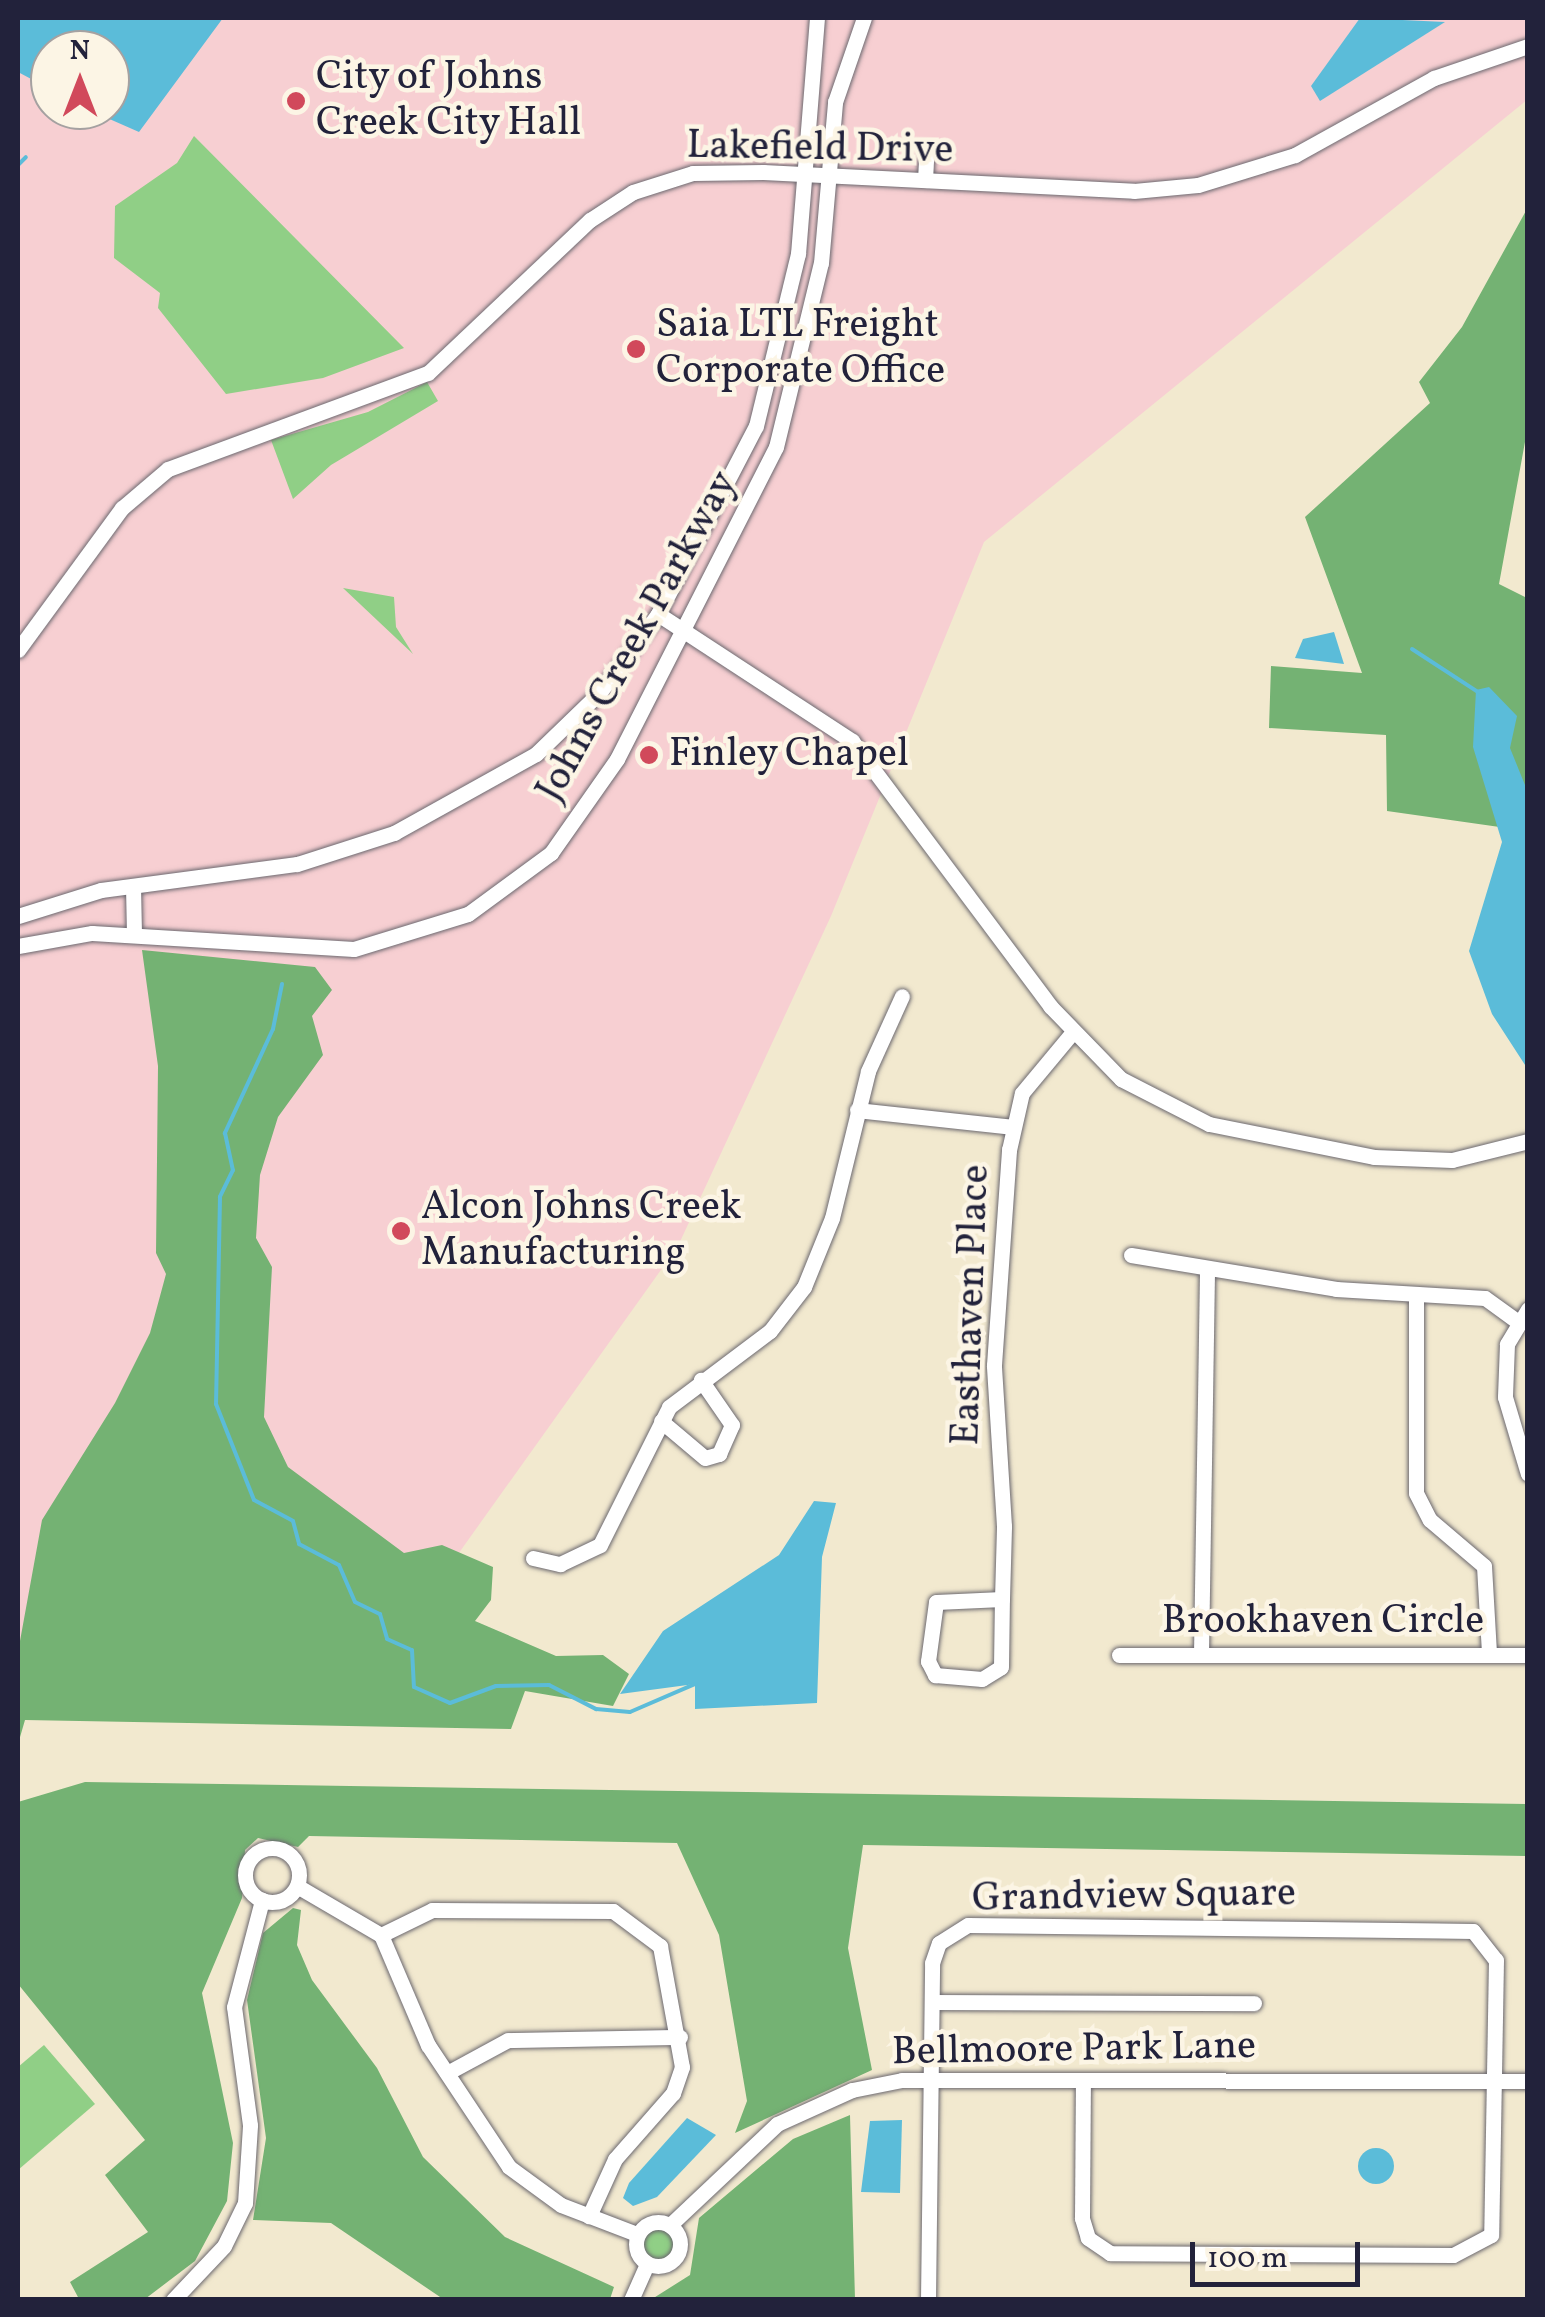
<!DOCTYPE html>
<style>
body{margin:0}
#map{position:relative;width:1545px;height:2317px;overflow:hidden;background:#f2e9cf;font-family:Vollkorn,serif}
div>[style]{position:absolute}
.built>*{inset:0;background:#f7cfd2}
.green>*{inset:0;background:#90cf86}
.round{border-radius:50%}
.forest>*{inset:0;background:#74b273}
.water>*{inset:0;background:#5bbcd9}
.stream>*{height:4px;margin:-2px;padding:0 2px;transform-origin:2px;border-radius:2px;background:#5bbcd9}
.roads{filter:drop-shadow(0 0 2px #6b686f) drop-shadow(0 0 2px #6b686f)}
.minor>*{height:15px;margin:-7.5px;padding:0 7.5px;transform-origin:7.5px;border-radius:7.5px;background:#fff}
.minor>.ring{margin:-7.5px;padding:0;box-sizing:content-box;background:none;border:15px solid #fff;border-radius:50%}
.dots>*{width:28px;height:28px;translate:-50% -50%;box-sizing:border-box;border:5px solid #fcf5e5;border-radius:50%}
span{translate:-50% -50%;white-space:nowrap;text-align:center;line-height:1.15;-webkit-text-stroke:9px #fcf5e5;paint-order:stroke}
.poi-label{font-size:40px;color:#22223b}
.left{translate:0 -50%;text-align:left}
.street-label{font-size:40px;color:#22223b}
.frame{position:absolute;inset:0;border:20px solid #22223b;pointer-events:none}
.north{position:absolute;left:30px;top:30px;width:100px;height:100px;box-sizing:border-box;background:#fcf5e5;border:2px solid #a5a1a1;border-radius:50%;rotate:0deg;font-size:28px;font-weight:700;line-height:40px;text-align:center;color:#22223b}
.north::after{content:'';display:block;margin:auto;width:35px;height:45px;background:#d1495b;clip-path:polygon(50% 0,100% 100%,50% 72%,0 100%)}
.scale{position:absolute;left:1190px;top:2242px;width:170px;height:45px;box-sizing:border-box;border:5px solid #22223b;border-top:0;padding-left:12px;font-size:30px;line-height:35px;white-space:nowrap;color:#22223b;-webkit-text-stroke:8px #fcf5e5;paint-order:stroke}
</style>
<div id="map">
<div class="built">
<i style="clip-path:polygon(evenodd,18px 18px,1528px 18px,1527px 100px,984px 542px,831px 916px,678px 1246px,456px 1557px,18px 1663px,18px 18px,50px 50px,110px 50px,110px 110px,50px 110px,50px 50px)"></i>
</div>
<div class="green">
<i style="clip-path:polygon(194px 136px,404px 348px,323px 378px,226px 394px,158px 308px,160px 293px,114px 258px,115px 206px,177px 163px)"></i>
<i style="clip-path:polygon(427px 382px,438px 401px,331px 465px,293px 499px,271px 440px,368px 412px)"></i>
<i style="clip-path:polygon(343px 588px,394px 597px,396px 627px,413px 654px)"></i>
<i style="clip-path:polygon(44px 2045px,95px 2104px,18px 2170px,18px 2067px)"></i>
<i class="round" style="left:643px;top:2228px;width:32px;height:32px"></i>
</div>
<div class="forest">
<i style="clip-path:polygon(1527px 209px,1527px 431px,1499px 584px,1527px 598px,1527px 831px,1387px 811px,1386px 735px,1269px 728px,1271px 666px,1362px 673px,1305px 517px,1430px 403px,1419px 382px,1462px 327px)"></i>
<i style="clip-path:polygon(142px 950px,315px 967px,332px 990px,312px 1016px,323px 1055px,278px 1117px,260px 1175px,256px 1238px,272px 1267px,264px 1417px,288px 1467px,404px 1553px,442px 1545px,493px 1567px,491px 1600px,475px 1621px,556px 1656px,603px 1655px,629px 1674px,613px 1706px,525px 1691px,511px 1729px,25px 1720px,18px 1744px,18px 1652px,42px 1520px,115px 1403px,150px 1333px,166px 1274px,156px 1253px,158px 1066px)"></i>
<i style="clip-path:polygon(85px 1782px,1527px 1804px,1527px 1856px,863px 1845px,848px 1948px,872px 2070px,735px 2133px,747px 2101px,719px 1935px,677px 1843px,309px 1836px,298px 1847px,258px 1838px,245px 1850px,242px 1898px,202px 1993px,233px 2143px,227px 2201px,195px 2261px,145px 2299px,79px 2299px,70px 2282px,148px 2232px,105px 2175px,145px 2140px,18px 1984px,18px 1802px)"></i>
<i style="clip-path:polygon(293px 1908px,301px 1910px,297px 1945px,312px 1980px,377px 2068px,423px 2157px,505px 2237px,614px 2287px,610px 2299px,443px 2299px,331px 2223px,253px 2220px,266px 2138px,247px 2000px,263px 1933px)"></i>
<i style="clip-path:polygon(850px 2115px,855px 2299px,652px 2299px,690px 2275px,699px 2218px,793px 2139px)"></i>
</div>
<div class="water">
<i style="clip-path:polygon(18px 18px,223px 18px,139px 132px,89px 110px,110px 110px,110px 50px,50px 50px,50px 89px,18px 72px)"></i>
<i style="clip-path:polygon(1360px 18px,1445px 22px,1320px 101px,1311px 86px)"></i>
<i style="clip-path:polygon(1334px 632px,1344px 664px,1295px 658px,1303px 639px)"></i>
<i style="clip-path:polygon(1489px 687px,1517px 716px,1510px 748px,1527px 790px,1527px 1068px,1492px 1014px,1469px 951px,1502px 842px,1473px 747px,1476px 690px)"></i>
<i style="clip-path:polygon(814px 1501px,836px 1503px,822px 1557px,817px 1703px,695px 1709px,695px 1684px,620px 1694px,663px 1631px,779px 1555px)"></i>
<i style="clip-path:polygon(687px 2118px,716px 2135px,657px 2197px,633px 2206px,623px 2198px,629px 2183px)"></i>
<i style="clip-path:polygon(902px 2120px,900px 2193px,861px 2192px,870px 2121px)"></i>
<i class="round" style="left:1358px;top:2148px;width:36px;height:36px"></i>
</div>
<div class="stream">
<i style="left:18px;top:165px;width:11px;rotate:-45deg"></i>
<i style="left:1412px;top:649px;width:79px;rotate:33.1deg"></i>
<i style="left:282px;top:984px;width:46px;rotate:101.3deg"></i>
<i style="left:273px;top:1029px;width:115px;rotate:114.8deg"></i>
<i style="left:225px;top:1133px;width:38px;rotate:78deg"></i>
<i style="left:233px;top:1170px;width:30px;rotate:116deg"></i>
<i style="left:220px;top:1197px;width:207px;rotate:91.1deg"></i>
<i style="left:216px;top:1404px;width:103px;rotate:68.4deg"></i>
<i style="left:254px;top:1500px;width:44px;rotate:28.3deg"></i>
<i style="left:293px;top:1521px;width:24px;rotate:75deg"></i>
<i style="left:299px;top:1544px;width:45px;rotate:27.7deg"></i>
<i style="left:339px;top:1565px;width:40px;rotate:66.6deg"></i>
<i style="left:355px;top:1602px;width:28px;rotate:26deg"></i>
<i style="left:380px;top:1614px;width:26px;rotate:74deg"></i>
<i style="left:387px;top:1639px;width:27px;rotate:24deg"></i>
<i style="left:412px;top:1650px;width:37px;rotate:87deg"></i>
<i style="left:414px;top:1687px;width:39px;rotate:24deg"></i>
<i style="left:450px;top:1703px;width:49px;rotate:-20.3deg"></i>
<i style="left:496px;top:1686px;width:53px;rotate:-1.1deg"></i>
<i style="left:549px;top:1685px;width:53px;rotate:27.1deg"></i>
<i style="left:596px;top:1709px;width:34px;rotate:5deg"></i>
<i style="left:630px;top:1712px;width:71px;rotate:-23.3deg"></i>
</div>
<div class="roads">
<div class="minor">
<i style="left:925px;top:180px;width:22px;rotate:-87deg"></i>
<i style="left:658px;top:614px;width:232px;rotate:33.2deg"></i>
<i style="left:852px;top:741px;width:331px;rotate:53.2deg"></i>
<i style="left:1050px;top:1006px;width:102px;rotate:45.8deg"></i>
<i style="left:1121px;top:1079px;width:99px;rotate:27.1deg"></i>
<i style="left:1209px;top:1124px;width:168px;rotate:11.3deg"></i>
<i style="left:1374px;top:1157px;width:78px;rotate:2.2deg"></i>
<i style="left:1452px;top:1160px;width:78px;rotate:-14deg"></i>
<i style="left:18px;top:650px;width:176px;rotate:-53.8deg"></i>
<i style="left:122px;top:508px;width:60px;rotate:-40.3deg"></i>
<i style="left:168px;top:469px;width:277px;rotate:-20.3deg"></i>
<i style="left:428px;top:373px;width:223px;rotate:-43.4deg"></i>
<i style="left:590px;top:220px;width:51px;rotate:-33.1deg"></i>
<i style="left:633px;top:192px;width:63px;rotate:-17.6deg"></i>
<i style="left:693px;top:173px;width:70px;rotate:-0.8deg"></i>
<i style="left:763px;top:172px;width:371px;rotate:2.9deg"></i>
<i style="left:1134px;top:191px;width:64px;rotate:-5.4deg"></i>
<i style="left:1198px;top:185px;width:102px;rotate:-17.2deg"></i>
<i style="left:1295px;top:155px;width:159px;rotate:-29deg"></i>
<i style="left:1434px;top:78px;width:99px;rotate:-18.8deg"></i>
<i style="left:133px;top:886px;width:48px;rotate:88.8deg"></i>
<i style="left:18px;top:916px;width:87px;rotate:-17.4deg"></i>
<i style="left:101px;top:890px;width:198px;rotate:-7.6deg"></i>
<i style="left:297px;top:864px;width:102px;rotate:-17.7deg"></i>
<i style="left:394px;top:833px;width:162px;rotate:-29.1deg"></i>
<i style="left:536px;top:754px;width:89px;rotate:-44.1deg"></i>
<i style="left:600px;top:692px;width:97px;rotate:-53.4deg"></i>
<i style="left:658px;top:614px;width:212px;rotate:-62.5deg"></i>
<i style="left:756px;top:426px;width:177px;rotate:-76.3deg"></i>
<i style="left:798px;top:254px;width:237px;rotate:-85.4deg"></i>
<i style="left:18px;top:946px;width:75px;rotate:-10deg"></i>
<i style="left:92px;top:933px;width:262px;rotate:3.5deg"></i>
<i style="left:354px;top:949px;width:119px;rotate:-17.1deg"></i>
<i style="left:468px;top:914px;width:103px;rotate:-36.3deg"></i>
<i style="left:551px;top:853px;width:115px;rotate:-54.9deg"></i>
<i style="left:617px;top:759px;width:350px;rotate:-63deg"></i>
<i style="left:776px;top:447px;width:189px;rotate:-76.3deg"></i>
<i style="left:821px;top:263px;width:162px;rotate:-85deg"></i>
<i style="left:835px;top:102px;width:89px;rotate:-71deg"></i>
<i style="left:857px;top:1110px;width:157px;rotate:6.2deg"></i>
<i style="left:1131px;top:1255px;width:208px;rotate:9.4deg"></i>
<i style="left:1336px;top:1289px;width:149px;rotate:3.5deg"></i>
<i style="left:1485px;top:1298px;width:39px;rotate:36deg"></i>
<i style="left:1416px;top:1296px;width:197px;rotate:90deg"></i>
<i style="left:1416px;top:1493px;width:30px;rotate:63deg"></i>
<i style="left:1430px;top:1520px;width:71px;rotate:40.4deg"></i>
<i style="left:1484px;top:1566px;width:88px;rotate:86.7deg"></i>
<i style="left:1528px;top:1309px;width:41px;rotate:121deg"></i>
<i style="left:1507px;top:1344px;width:53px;rotate:92.2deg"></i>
<i style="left:1505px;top:1397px;width:80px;rotate:73.4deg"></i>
<i style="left:661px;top:1421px;width:57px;rotate:40.1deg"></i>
<i style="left:705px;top:1458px;width:15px;rotate:-16deg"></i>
<i style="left:719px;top:1454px;width:32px;rotate:-66deg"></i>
<i style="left:732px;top:1425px;width:55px;rotate:-124.6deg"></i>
<i style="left:533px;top:1558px;width:28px;rotate:13deg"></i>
<i style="left:560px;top:1564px;width:44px;rotate:-25.4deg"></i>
<i style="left:600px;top:1545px;width:154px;rotate:-63.4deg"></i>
<i style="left:669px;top:1407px;width:126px;rotate:-37deg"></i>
<i style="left:770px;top:1331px;width:56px;rotate:-52.3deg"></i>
<i style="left:804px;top:1287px;width:74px;rotate:-67.9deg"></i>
<i style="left:832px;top:1218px;width:151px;rotate:-76.2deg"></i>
<i style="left:868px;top:1071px;width:82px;rotate:-65.6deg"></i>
<i style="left:1002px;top:1599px;width:66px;rotate:177.4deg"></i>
<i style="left:936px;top:1602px;width:60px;rotate:97.7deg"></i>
<i style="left:928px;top:1661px;width:16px;rotate:63deg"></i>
<i style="left:935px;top:1675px;width:47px;rotate:4.9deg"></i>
<i style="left:982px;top:1679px;width:22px;rotate:-32deg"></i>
<i style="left:1001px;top:1667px;width:68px;rotate:-89.2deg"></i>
<i style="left:1002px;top:1599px;width:73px;rotate:-88.4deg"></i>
<i style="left:1004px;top:1526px;width:161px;rotate:-93.6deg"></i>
<i style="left:994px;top:1365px;width:216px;rotate:-86deg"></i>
<i style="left:1009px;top:1150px;width:58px;rotate:-77.2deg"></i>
<i style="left:1022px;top:1093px;width:78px;rotate:-50.2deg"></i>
<i style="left:1201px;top:1654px;width:384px;rotate:-89.1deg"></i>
<i style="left:1119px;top:1655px;width:409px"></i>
<i class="ring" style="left:245px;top:1848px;width:39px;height:39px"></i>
<i style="left:297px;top:1886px;width:97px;rotate:30.3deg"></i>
<i style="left:381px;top:1935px;width:57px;rotate:-26.1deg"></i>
<i style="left:432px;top:1910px;width:181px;rotate:0.3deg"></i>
<i style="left:613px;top:1911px;width:59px;rotate:36.7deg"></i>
<i style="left:660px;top:1946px;width:123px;rotate:79.7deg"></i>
<i style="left:682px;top:2067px;width:28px;rotate:109deg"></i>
<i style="left:673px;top:2093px;width:88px;rotate:131.3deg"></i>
<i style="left:615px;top:2159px;width:63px;rotate:114.5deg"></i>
<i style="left:381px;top:1935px;width:120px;rotate:66.9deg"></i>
<i style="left:428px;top:2045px;width:146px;rotate:56.4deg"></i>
<i style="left:509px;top:2167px;width:64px;rotate:36.2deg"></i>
<i style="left:561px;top:2205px;width:81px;rotate:20.9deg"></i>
<i style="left:939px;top:2002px;width:315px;rotate:0.2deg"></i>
<i style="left:447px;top:2073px;width:69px;rotate:-28.4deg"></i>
<i style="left:508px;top:2040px;width:172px;rotate:-1deg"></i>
<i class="ring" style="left:636px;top:2222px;width:29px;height:29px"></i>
<i style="left:670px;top:2225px;width:147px;rotate:-43.3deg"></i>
<i style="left:777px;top:2124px;width:82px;rotate:-24.4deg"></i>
<i style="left:852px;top:2090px;width:51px;rotate:-11.3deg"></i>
<i style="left:902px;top:2080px;width:626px;rotate:0.09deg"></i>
<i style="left:173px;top:2300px;width:74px;rotate:-46.6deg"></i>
<i style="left:224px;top:2246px;width:48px;rotate:-64deg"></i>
<i style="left:245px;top:2203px;width:78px;rotate:-86.3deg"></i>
<i style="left:250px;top:2125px;width:119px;rotate:-97.7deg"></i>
<i style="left:234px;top:2007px;width:111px;rotate:-75.3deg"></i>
<i style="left:631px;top:2300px;width:39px;rotate:-66deg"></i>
<i style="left:928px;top:2300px;width:337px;rotate:-89.3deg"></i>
<i style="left:932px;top:1963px;width:21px;rotate:-71deg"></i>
<i style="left:939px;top:1943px;width:34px;rotate:-32deg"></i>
<i style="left:968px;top:1925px;width:505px;rotate:0.68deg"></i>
<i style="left:1473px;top:1931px;width:37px;rotate:52deg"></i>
<i style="left:1496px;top:1960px;width:275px;rotate:91deg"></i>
<i style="left:1491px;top:2235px;width:43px;rotate:152.2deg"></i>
<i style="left:1453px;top:2255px;width:343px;rotate:-179.7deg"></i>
<i style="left:1110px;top:2253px;width:27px;rotate:-146deg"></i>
<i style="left:1088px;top:2238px;width:21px;rotate:-107deg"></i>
<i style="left:1082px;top:2218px;width:138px;rotate:-89.6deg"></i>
</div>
</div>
<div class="dots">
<i style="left:296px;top:101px;background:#d1495b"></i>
<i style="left:636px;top:349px;background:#d1495b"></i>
<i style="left:649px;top:755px;background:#d1495b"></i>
<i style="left:401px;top:1231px;background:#d1495b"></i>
</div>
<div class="poi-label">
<span class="left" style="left:316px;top:101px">City of Johns<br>Creek City Hall</span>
<span class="left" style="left:656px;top:349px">Saia LTL Freight<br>Corporate Office</span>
<span class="left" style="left:669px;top:755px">Finley Chapel</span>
<span class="left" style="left:421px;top:1231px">Alcon Johns Creek<br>Manufacturing</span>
</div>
<div class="street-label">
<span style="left:820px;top:149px;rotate:1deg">Lakefield Drive</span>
<span style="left:638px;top:637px;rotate:-61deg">Johns Creek Parkway</span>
<span style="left:972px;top:1305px;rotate:-88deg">Easthaven Place</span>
<span style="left:1323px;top:1622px">Brookhaven Circle</span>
<span style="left:1134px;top:1897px;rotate:-1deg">Grandview Square</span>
<span style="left:1074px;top:2050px;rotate:-1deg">Bellmoore Park Lane</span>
</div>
<div class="frame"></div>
<div class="north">N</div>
<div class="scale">100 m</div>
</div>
